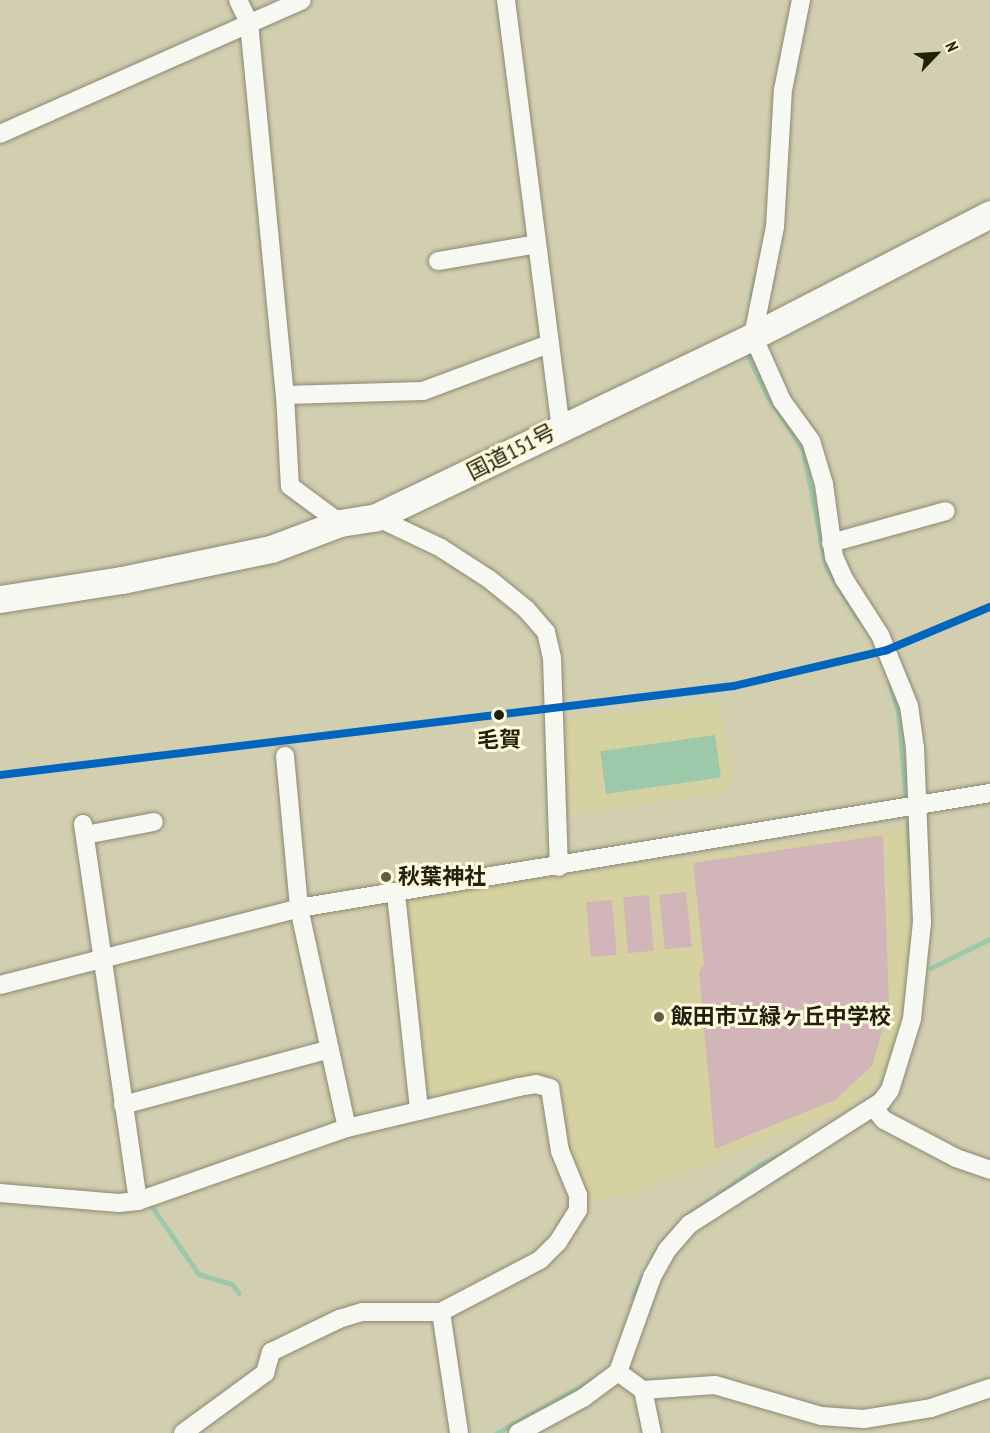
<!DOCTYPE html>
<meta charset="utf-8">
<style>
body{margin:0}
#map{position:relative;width:990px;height:1433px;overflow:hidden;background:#d2cfb1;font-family:"PT Sans Narrow","Noto Sans JP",sans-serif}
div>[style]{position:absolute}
.built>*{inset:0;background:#d6d1a0}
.green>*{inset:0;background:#d2b5b8;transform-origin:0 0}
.water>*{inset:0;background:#9cc9a9;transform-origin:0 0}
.stream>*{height:4.5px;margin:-2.25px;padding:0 2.25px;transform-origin:2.25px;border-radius:2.25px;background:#9cc9a9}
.roads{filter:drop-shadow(0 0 2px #8c8972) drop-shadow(0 0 2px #8c8972)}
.minor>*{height:18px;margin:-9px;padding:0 9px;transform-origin:9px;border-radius:9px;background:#f8f8f3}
.highway>*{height:27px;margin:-13.5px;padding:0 13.5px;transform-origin:13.5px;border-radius:13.5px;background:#f8f8f3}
.rail-1>*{height:8px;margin:-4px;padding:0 4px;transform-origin:4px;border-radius:4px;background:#0065bd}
.dots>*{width:16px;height:16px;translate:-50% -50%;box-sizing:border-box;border:3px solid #fdfade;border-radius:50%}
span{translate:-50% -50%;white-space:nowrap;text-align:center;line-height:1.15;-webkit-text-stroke:6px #fdfade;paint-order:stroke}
.street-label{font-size:22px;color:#24210b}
.stop-label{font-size:22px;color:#24210b;font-weight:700}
.poi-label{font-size:22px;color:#24210b;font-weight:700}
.left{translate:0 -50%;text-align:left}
.north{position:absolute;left:906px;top:24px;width:60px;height:60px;-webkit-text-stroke:4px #fdfade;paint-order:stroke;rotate:65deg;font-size:16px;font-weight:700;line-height:24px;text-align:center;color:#24210b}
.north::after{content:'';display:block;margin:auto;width:21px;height:27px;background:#24210b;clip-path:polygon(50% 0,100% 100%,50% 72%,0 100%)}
</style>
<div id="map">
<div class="built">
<i style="clip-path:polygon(720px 702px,732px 775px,727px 791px,567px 816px,564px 718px)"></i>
<i style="clip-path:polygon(909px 826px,911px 939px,899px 1027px,878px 1083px,840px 1112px,631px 1194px,595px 1201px,589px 1198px,568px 1146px,559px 1079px,551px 1073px,441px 1098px,425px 1088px,405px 911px,411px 898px)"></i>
</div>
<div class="green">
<i style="clip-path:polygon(883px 835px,889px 1007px,872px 1066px,835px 1100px,715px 1149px,699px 972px,704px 964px,693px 863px)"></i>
<i style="left:686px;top:892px;width:55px;height:27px;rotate:84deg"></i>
<i style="left:649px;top:895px;width:56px;height:26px;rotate:85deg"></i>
<i style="left:612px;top:900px;width:55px;height:26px;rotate:85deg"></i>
</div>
<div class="water">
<i style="left:715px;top:735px;width:43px;height:116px;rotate:82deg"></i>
</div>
<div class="stream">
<i style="left:751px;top:295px;width:19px;rotate:-74deg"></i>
<i style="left:746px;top:351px;width:50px;rotate:63.9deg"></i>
<i style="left:768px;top:396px;width:64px;rotate:56.6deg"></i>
<i style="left:803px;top:449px;width:121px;rotate:78.6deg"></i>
<i style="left:827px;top:568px;width:59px;rotate:58.2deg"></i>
<i style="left:890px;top:681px;width:35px;rotate:75deg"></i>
<i style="left:899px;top:715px;width:83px;rotate:85.2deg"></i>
<i style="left:908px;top:824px;width:39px;rotate:86deg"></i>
<i style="left:931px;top:968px;width:66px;rotate:-26.2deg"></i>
<i style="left:865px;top:1102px;width:19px;rotate:-36deg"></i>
<i style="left:151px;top:1205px;width:84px;rotate:55.2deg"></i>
<i style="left:199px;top:1274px;width:34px;rotate:17deg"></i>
<i style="left:232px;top:1284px;width:11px;rotate:52deg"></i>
<i style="left:686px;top:1217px;width:92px;rotate:-35.2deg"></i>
<i style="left:761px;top:1164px;width:32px;rotate:-26deg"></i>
<i style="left:652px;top:1258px;width:22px;rotate:-56deg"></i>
<i style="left:633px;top:1297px;width:23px;rotate:-65deg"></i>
<i style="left:497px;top:1433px;width:113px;rotate:-29.1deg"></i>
</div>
<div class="roads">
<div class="minor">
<i style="left:238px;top:0;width:25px;rotate:64deg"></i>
<i style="left:249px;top:23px;width:374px;rotate:84.5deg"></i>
<i style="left:285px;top:395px;width:91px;rotate:86.9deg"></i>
<i style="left:290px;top:486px;width:62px;rotate:36.5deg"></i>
<i style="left:506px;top:0;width:431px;rotate:82.7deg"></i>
<i style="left:0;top:134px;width:330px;rotate:-23.9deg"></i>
<i style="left:438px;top:261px;width:100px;rotate:-9.7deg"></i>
<i style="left:285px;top:395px;width:138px;rotate:-1.7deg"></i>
<i style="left:423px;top:391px;width:134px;rotate:-20.5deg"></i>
<i style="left:376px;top:517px;width:72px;rotate:25.5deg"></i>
<i style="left:441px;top:548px;width:57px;rotate:32.9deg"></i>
<i style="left:489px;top:579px;width:48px;rotate:39deg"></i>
<i style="left:526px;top:609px;width:30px;rotate:49deg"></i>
<i style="left:546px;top:632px;width:27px;rotate:77deg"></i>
<i style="left:552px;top:658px;width:209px;rotate:88.1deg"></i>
<i style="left:831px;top:543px;width:119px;rotate:-15.5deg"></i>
<i style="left:285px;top:756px;width:153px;rotate:84.7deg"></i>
<i style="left:299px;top:908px;width:225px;rotate:77.7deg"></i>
<i style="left:83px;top:824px;width:381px;rotate:81.7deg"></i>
<i style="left:85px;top:835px;width:70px;rotate:-10.7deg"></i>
<i style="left:396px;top:894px;width:218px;rotate:83.9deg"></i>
<i style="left:0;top:985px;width:309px;rotate:-14.4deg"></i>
<i style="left:299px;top:908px;width:701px;rotate:-9.45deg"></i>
<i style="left:123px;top:1105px;width:214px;rotate:-15.1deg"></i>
<i style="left:873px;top:1107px;width:17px;rotate:50deg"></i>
<i style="left:884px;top:1120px;width:81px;rotate:27.8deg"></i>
<i style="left:956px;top:1158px;width:36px;rotate:19deg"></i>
<i style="left:0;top:1193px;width:119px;rotate:4.8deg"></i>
<i style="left:119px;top:1203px;width:19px;rotate:-6deg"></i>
<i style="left:138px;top:1201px;width:221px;rotate:-19.3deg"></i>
<i style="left:347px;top:1128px;width:177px;rotate:-13.4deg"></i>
<i style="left:519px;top:1087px;width:17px;rotate:-10deg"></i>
<i style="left:536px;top:1084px;width:15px;rotate:16deg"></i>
<i style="left:550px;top:1088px;width:64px;rotate:81deg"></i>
<i style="left:560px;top:1151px;width:48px;rotate:67.8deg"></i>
<i style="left:578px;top:1195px;width:15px;rotate:90deg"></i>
<i style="left:578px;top:1210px;width:38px;rotate:122deg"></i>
<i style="left:558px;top:1242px;width:25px;rotate:135deg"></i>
<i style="left:540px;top:1260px;width:112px;rotate:152.3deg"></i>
<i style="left:441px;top:1312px;width:122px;rotate:81.5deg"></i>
<i style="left:618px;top:1372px;width:31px;rotate:36deg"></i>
<i style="left:643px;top:1390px;width:72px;rotate:-4deg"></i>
<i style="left:715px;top:1385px;width:110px;rotate:16.3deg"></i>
<i style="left:821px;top:1416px;width:43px;rotate:4deg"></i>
<i style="left:864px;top:1419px;width:68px;rotate:-9.3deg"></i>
<i style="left:931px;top:1408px;width:62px;rotate:-18.7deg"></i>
<i style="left:643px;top:1390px;width:44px;rotate:78.2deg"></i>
<i style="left:183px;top:1433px;width:102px;rotate:-36.2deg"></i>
<i style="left:265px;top:1373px;width:22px;rotate:-74deg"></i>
<i style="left:271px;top:1352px;width:76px;rotate:-25.9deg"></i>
<i style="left:339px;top:1319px;width:24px;rotate:-17deg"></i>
<i style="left:362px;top:1312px;width:79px"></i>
<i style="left:518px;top:1433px;width:74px;rotate:-28.3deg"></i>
<i style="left:583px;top:1398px;width:44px;rotate:-36.6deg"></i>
<i style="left:618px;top:1372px;width:101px;rotate:-70.3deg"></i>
<i style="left:652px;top:1277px;width:31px;rotate:-61deg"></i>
<i style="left:667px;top:1250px;width:35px;rotate:-49deg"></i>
<i style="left:690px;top:1224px;width:227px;rotate:-32.6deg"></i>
<i style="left:881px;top:1102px;width:15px;rotate:-53deg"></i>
<i style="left:890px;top:1090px;width:74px;rotate:-72.8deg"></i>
<i style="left:912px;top:1019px;width:98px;rotate:-84.1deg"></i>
<i style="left:922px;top:922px;width:174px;rotate:-92.3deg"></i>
<i style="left:915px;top:748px;width:42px;rotate:-98.1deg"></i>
<i style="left:909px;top:706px;width:77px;rotate:-112.2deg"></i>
<i style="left:880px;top:635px;width:67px;rotate:-122.7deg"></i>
<i style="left:844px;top:579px;width:24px;rotate:-114deg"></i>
<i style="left:834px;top:557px;width:74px;rotate:-97.8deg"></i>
<i style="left:824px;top:484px;width:45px;rotate:-106.8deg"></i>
<i style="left:811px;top:441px;width:49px;rotate:-125.9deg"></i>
<i style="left:782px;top:401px;width:71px;rotate:-114deg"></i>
<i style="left:753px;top:336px;width:111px;rotate:-78.6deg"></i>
<i style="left:775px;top:227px;width:137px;rotate:-86.7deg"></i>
<i style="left:783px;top:90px;width:92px;rotate:-78.7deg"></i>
</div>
<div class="highway">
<i style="left:0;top:599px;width:123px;rotate:-8.9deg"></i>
<i style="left:122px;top:580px;width:152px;rotate:-11.8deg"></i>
<i style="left:271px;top:549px;width:74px;rotate:-20.6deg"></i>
<i style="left:340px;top:523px;width:36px;rotate:-9deg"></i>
<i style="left:376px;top:517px;width:418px;rotate:-25.6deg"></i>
<i style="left:753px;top:336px;width:267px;rotate:-27.2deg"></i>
</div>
</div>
<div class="rail-1">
<i style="left:0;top:775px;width:739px;rotate:-6.91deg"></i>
<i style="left:734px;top:686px;width:157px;rotate:-13.2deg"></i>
<i style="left:887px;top:650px;width:112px;rotate:-22.7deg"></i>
</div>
<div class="dots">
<i style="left:499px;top:715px;background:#24210b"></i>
<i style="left:386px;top:877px;background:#615e45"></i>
<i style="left:659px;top:1017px;background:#615e45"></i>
</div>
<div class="street-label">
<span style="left:511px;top:452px;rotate:-27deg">国道151号</span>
</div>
<div class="stop-label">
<span style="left:499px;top:740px">毛賀</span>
</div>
<div class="poi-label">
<span class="left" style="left:398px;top:877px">秋葉神社</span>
<span class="left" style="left:671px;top:1017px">飯田市立緑ヶ丘中学校</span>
</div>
<div class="north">N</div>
</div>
